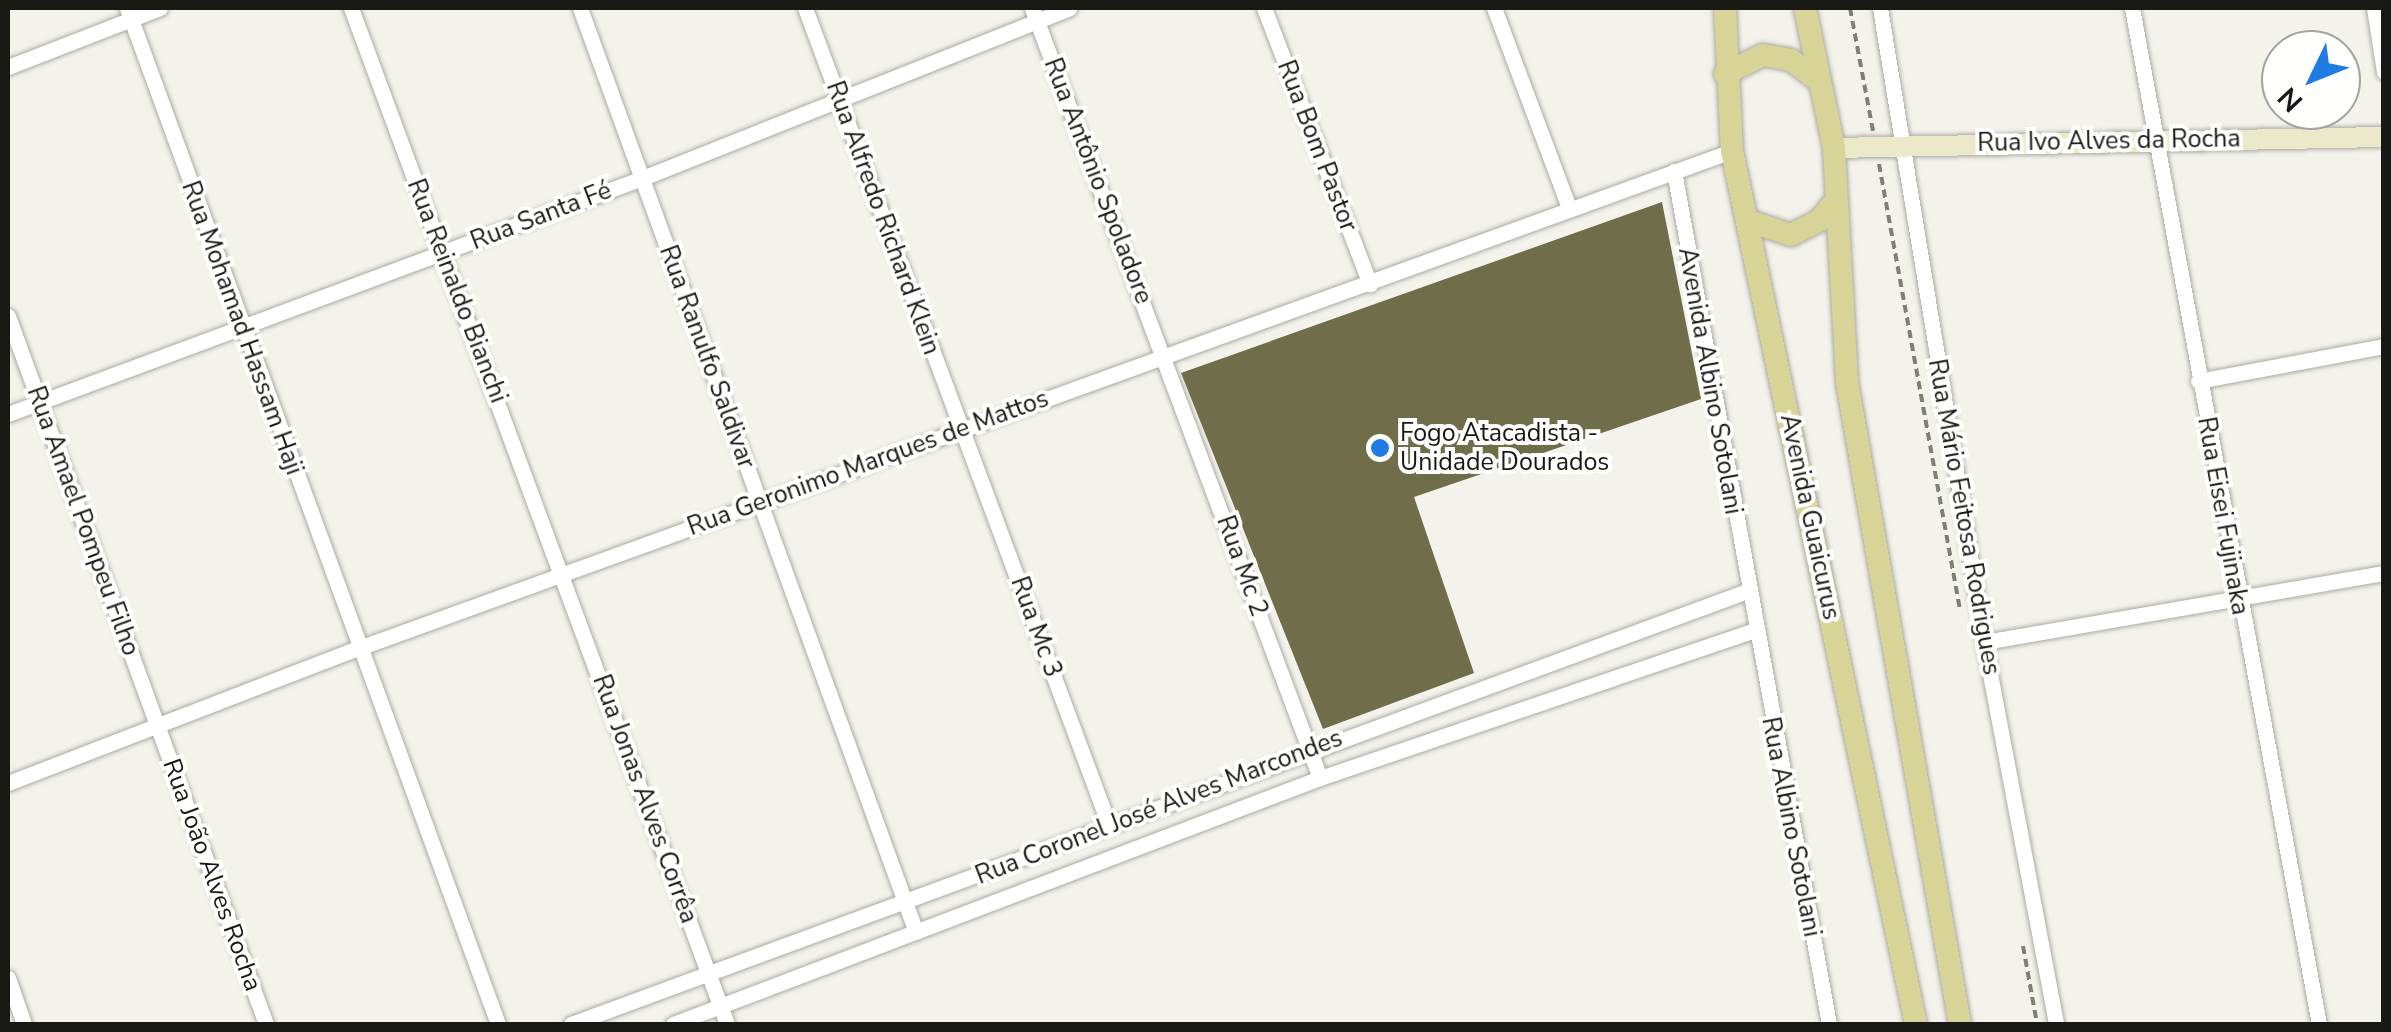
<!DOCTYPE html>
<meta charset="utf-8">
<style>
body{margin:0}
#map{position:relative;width:2391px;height:1032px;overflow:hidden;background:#f3f3ec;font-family:"Nunito Sans",sans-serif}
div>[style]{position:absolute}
.building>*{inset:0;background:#6f6d4a}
.path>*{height:4px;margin-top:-2px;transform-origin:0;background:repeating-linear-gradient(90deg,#7f7f7a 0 8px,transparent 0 13px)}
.roads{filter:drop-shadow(0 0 2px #ababa4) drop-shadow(0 0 2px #ababa4)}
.street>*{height:15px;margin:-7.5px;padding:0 7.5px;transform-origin:7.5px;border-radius:7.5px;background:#fff}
.secondary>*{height:20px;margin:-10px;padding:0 10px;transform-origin:10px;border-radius:10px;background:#ece9cb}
.primary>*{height:22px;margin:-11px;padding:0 11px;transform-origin:11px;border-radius:11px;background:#d8d497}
.dots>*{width:28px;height:28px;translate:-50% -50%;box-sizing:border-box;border:5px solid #fffffe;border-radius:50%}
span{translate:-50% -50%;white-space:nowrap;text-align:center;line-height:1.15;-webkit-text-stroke:8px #fffffe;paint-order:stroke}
.street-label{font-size:25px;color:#181815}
.poi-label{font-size:25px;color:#181815}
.left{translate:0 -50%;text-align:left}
.frame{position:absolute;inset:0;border:10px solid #181815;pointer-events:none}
.north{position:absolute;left:2261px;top:30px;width:100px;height:100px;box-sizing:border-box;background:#fffffe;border:2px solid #a3a3a1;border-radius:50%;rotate:227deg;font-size:28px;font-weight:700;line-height:40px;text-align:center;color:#181815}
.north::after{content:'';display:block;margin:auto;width:35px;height:45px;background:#1f7ce5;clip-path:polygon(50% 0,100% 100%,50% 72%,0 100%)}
</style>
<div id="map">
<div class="building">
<i style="clip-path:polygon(1662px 202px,1701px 399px,1414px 497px,1474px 673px,1323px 729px,1181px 373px)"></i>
</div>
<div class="path">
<i style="left:1850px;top:8px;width:125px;rotate:79.4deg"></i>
<i style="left:1879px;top:164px;width:451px;rotate:79.7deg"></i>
<i style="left:2023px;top:946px;width:79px;rotate:79.8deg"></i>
</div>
<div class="roads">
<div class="street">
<i style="left:127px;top:8px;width:1082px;rotate:69.94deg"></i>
<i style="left:351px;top:8px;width:1083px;rotate:69.69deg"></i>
<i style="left:580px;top:8px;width:983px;rotate:70.02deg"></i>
<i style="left:805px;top:8px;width:872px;rotate:69.59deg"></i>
<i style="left:1032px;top:8px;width:822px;rotate:69.49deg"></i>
<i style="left:1264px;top:8px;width:296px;rotate:69deg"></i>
<i style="left:1494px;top:8px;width:214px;rotate:69.4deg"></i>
<i style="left:1880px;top:8px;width:642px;rotate:80.68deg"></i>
<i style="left:1984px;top:642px;width:389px;rotate:79.3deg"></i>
<i style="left:2132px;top:8px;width:1033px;rotate:79.57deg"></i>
<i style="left:2374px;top:8px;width:65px;rotate:81.1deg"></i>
<i style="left:8px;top:67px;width:163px;rotate:-21.2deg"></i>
<i style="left:1674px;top:171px;width:867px;rotate:79.7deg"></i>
<i style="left:8px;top:316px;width:754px;rotate:69.98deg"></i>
<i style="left:2198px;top:381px;width:189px;rotate:-10.7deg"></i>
<i style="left:8px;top:414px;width:674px;rotate:-20.4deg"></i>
<i style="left:640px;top:179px;width:462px;rotate:-21.7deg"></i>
<i style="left:1984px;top:642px;width:406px;rotate:-9.8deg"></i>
<i style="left:8px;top:783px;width:373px;rotate:-21.1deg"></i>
<i style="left:356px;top:649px;width:1463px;rotate:-19.9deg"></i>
<i style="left:8px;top:978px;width:49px;rotate:70.8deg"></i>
<i style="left:571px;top:1024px;width:1253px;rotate:-20.21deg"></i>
<i style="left:673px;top:1024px;width:692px;rotate:-20.82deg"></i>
<i style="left:1320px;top:778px;width:459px;rotate:-18.8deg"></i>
</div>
<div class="secondary">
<i style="left:1834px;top:148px;width:550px;rotate:-1.15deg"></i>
</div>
<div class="primary">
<i style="left:1725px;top:8px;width:143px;rotate:87.2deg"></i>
<i style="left:1732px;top:151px;width:892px;rotate:78.1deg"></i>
<i style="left:1805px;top:8px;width:143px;rotate:78.3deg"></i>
<i style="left:1834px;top:148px;width:234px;rotate:86.8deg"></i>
<i style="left:1847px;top:382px;width:652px;rotate:80.02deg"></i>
<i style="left:1725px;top:74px;width:42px;rotate:-26.6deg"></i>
<i style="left:1763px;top:55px;width:28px;rotate:10deg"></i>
<i style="left:1791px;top:60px;width:31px;rotate:37deg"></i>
<i style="left:1749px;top:221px;width:44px;rotate:18.4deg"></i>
<i style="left:1791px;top:235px;width:31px;rotate:-27deg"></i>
<i style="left:1819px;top:221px;width:22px;rotate:-51deg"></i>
</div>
</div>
<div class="dots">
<i style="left:1380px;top:448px;background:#1f7ce5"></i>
</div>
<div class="street-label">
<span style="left:2109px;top:141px;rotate:-1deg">Rua Ivo Alves da Rocha</span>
<span style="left:1317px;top:146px;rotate:69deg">Rua Bom Pastor</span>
<span style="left:1098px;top:181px;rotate:69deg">Rua Antônio Spoladore</span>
<span style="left:541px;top:216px;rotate:-21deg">Rua Santa Fé</span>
<span style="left:883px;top:218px;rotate:70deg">Rua Alfredo Richard Klein</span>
<span style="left:457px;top:291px;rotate:69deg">Rua Reinaldo Bianchi</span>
<span style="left:242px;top:328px;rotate:70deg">Rua Mohamad Hassam Haji</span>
<span style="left:707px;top:357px;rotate:70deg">Rua Ranulfo Saldivar</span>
<span style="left:1710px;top:381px;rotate:80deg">Avenida Albino Sotolani</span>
<span style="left:868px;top:463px;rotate:-20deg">Rua Geronimo Marques de Mattos</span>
<span style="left:2223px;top:516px;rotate:80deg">Rua Eisei Fujinaka</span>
<span style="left:1810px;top:517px;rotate:78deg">Avenida Guaicurus</span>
<span style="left:1964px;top:517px;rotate:80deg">Rua Mário Feitosa Rodrigues</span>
<span style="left:83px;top:521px;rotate:70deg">Rua Amael Pompeu Filho</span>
<span style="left:1242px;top:566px;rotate:70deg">Rua Mc 2</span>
<span style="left:1036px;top:627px;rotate:70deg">Rua Mc 3</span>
<span style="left:645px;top:799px;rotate:70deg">Rua Jonas Alves Corrêa</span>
<span style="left:1159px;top:807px;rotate:-21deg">Rua Coronel José Alves Marcondes</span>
<span style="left:1791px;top:827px;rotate:79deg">Rua Albino Sotolani</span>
<span style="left:212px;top:875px;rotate:70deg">Rua João Alves Rocha</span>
</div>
<div class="poi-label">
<span class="left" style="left:1400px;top:448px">Fogo Atacadista -<br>Unidade Dourados</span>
</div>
<div class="frame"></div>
<div class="north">N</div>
</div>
